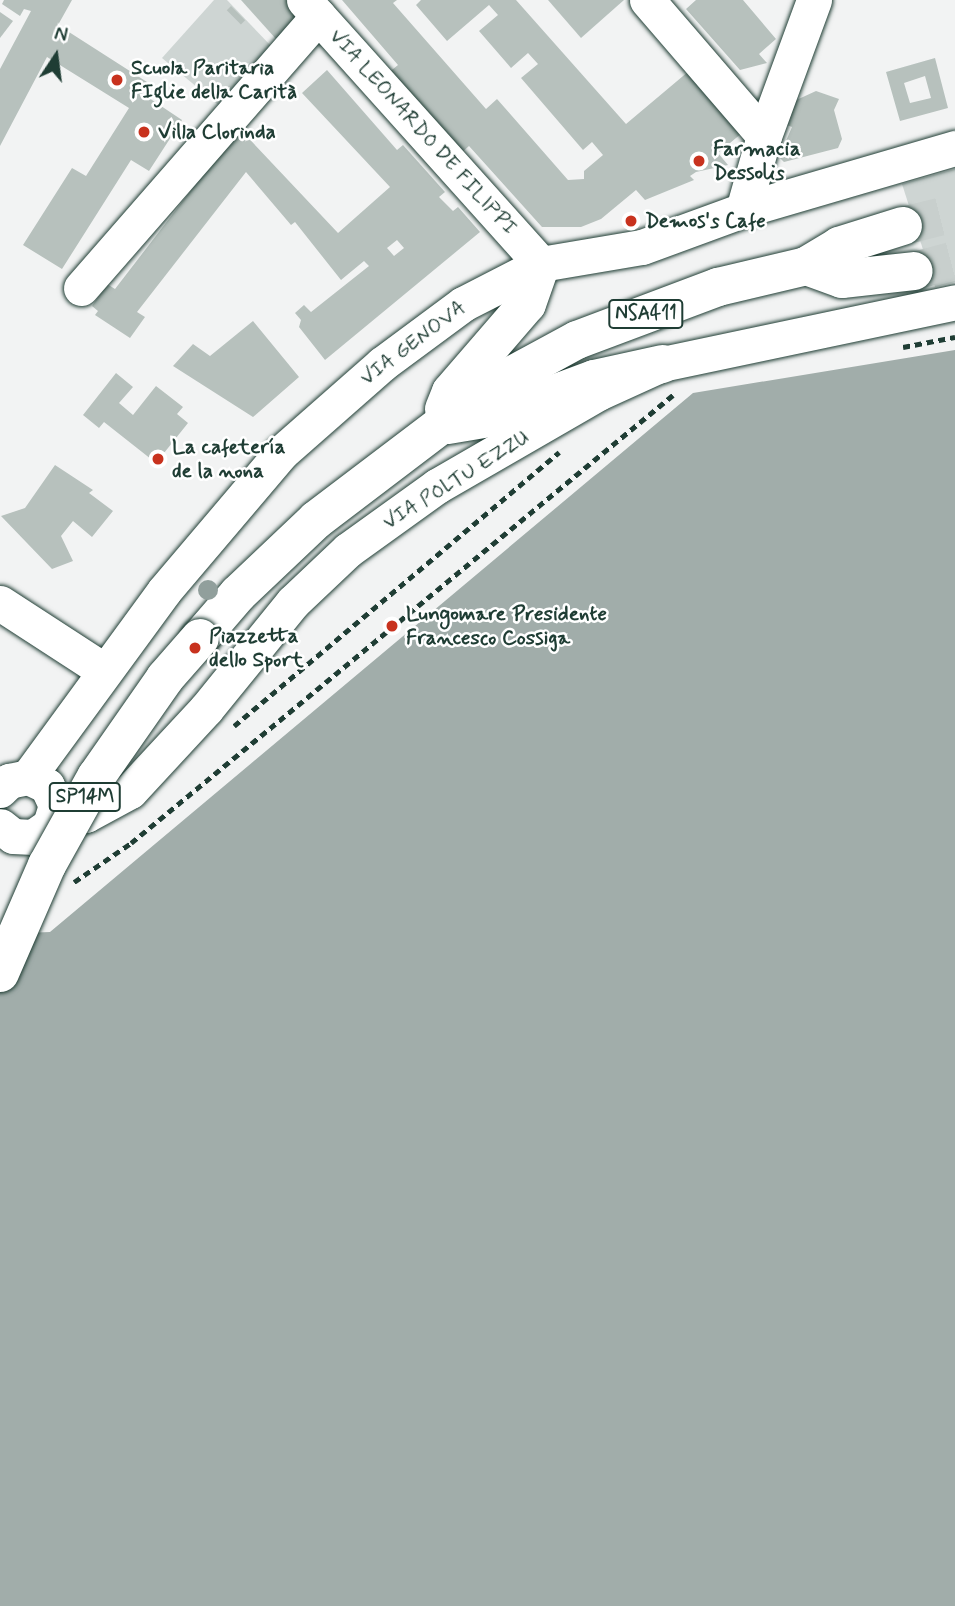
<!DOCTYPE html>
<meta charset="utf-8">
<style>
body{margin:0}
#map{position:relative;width:955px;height:1606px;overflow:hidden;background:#f2f3f3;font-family:Mynerve,sans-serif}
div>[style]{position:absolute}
.green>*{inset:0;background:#ced5d3}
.water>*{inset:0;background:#a1adaa}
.building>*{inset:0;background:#b7c1bd;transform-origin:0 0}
.major-tunnel>*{height:38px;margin-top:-19px;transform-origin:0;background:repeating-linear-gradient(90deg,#c8cfcd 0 38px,transparent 0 57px)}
.path>*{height:4.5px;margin-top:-2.25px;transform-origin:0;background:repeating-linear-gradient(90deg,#1f3d34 0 7px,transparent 0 12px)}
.roads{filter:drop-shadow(0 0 2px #1f3d34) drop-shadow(0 0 2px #1f3d34)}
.minor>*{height:35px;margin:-17.5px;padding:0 17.5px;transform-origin:17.5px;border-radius:17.5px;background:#fff}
.major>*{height:38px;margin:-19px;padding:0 19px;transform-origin:19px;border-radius:19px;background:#fff}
.bridges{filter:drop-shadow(0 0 2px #1f3d34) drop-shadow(0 0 2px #1f3d34)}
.major-bridge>*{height:38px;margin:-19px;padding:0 19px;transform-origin:19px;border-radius:19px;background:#fff}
.trees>*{width:20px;height:20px;margin:-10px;border-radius:50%;background:#919f9c}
.dots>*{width:19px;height:19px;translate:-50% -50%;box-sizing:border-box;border:4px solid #fff;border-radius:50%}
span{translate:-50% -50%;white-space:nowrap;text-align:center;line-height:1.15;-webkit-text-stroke:5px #fff;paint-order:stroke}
.shield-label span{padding:2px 5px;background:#fff;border:2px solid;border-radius:5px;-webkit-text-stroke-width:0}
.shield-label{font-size:19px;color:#1f3d34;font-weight:700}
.poi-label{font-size:21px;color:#1f3d34;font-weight:700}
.left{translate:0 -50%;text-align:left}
.street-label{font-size:21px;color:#1f3d34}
.north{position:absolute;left:21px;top:21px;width:70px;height:70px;-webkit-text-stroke:5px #fff;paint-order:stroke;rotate:13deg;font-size:19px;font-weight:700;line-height:28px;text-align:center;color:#1f3d34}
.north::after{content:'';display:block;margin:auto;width:24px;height:32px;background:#1f3d34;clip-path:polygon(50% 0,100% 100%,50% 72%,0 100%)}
</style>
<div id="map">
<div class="green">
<i style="clip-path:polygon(214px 0,227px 0,273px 48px,222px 108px,162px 58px)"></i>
<i style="clip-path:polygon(955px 169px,955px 282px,935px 287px,902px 184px)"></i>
</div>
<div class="water">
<i style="clip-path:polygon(955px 350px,955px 1606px,0 1606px,0 934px,50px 932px,693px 393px)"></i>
</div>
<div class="building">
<i style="clip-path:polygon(4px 0,72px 0,58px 25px,147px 82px,140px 92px,182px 120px,149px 171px,131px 160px,62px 269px,23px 245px,72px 168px,86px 176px,129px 108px,47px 57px,0 146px,0 69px,31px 11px,24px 9px,20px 16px,2px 4px)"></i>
<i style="clip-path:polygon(241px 0,286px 0,301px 16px,276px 39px)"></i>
<i style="clip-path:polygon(342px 0,397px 0,393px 3px,486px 109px,497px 99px,568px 180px,584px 179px,584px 171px,603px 155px,592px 142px,583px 150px,521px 78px,538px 64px,528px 53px,511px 68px,479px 31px,498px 15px,489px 5px,447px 41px,416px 5px,421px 0,516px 0,626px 124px,689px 71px,742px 133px,718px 153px,728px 165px,696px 172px,690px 176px,694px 180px,645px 200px,636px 190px,601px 219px,581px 227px,542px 227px,469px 146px,458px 156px,387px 74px,398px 65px)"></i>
<i style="clip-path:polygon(548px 0,624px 0,581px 38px)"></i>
<i style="clip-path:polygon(696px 0,743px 0,776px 39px,759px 54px,767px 63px,740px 70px,686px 9px)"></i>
<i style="left:231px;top:6px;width:20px;height:6px;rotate:45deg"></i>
<i style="clip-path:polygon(0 12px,13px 21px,0 38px)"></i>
<i style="clip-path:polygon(evenodd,935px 58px,948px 108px,900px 121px,886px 72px,935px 58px,925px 76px,931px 98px,910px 103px,904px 83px,925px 76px)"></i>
<i style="clip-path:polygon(evenodd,327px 70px,397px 150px,403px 145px,445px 192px,439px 197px,453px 211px,458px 207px,480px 232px,325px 360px,299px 327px,301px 320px,295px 313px,304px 305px,311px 312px,369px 266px,364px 261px,341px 280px,295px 222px,291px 225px,246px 172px,137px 312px,145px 317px,130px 338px,95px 315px,98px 311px,92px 306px,107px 284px,115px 289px,239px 128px,338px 233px,390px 187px,302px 93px,327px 70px,397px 240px,404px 248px,394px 256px,387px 248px,397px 240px)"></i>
<i style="clip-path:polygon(816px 91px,839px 99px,834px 110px,842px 139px,838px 148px,784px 162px,779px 157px,792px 127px,784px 124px,792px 102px)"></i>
<i style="clip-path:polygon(253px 321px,299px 377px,253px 417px,173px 366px,193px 344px,210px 356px)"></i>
<i style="clip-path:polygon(116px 373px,133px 387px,119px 403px,133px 415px,156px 386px,183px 407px,177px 414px,188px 423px,156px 463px,104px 422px,99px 428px,83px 415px)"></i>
<i style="clip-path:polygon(55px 465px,93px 490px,89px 493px,113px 511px,92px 537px,73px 521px,61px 536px,73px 561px,52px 569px,1px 516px,25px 508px)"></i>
</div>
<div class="major-tunnel">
<i style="left:903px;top:226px;width:54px;rotate:-14deg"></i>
<i style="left:914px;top:271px;width:42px;rotate:-15deg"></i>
</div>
<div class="path">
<i style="left:903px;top:347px;width:53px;rotate:-10.9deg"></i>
<i style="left:234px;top:726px;width:425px;rotate:-40.1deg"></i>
<i style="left:74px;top:882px;width:69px;rotate:-34.4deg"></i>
<i style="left:131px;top:843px;width:703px;rotate:-39.58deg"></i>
</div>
<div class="roads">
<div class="minor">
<i style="left:304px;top:0;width:355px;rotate:48.1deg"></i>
<i style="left:647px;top:0;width:179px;rotate:49.3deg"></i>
<i style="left:743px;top:210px;width:77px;rotate:-74.2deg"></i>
<i style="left:764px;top:136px;width:145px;rotate:-69.8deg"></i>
<i style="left:81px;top:288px;width:361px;rotate:-48.9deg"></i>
<i style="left:0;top:603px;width:123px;rotate:33deg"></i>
<i style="left:28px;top:777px;width:230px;rotate:-53.8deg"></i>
<i style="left:164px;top:591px;width:182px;rotate:-49.7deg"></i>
<i style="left:282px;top:452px;width:133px;rotate:-41.3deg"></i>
<i style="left:382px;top:364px;width:101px;rotate:-36.5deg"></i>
<i style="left:463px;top:304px;width:88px;rotate:-27.1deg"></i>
<i style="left:541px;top:264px;width:102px;rotate:-9.6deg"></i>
<i style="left:642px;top:247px;width:108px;rotate:-20.1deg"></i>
<i style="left:743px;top:210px;width:221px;rotate:-16.3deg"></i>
<i style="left:0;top:790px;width:13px;rotate:-45deg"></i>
<i style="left:9px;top:781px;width:19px;rotate:-12deg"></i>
<i style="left:28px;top:777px;width:21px;rotate:25deg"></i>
<i style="left:47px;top:786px;width:21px;rotate:65deg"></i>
<i style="left:56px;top:805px;width:21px;rotate:107deg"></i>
<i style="left:50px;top:825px;width:21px;rotate:145deg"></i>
<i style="left:33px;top:837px;width:20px;rotate:-177deg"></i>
<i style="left:13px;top:836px;width:16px;rotate:-142deg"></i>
<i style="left:55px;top:816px;width:31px;rotate:-2deg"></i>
<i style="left:86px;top:815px;width:50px;rotate:-28.6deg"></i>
<i style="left:130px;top:791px;width:112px;rotate:-47.2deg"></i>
<i style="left:206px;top:709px;width:138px;rotate:-50.9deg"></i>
<i style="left:293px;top:602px;width:76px;rotate:-43.4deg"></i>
<i style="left:348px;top:550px;width:110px;rotate:-35.7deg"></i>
<i style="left:437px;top:486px;width:186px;rotate:-30deg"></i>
<i style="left:598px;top:393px;width:70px;rotate:-24.4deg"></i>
<i style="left:662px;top:364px;width:299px;rotate:-11.9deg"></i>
</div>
<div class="major">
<i style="left:806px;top:266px;width:38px;rotate:20deg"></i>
<i style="left:842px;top:279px;width:72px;rotate:-6.3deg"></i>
<i style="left:444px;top:409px;width:18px;rotate:-68deg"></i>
<i style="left:451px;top:392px;width:116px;rotate:-49.2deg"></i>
<i style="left:527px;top:304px;width:42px;rotate:-70.7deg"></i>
<i style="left:448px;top:425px;width:42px;rotate:-9.7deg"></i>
<i style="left:489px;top:418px;width:112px;rotate:-20.4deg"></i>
<i style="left:594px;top:379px;width:70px;rotate:-12.4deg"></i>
<i style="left:200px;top:638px;width:58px;rotate:-49.2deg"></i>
<i style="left:238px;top:594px;width:108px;rotate:-43.5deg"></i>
<i style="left:316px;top:520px;width:223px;rotate:-37.2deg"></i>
<i style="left:494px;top:385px;width:94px;rotate:-28.5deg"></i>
<i style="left:577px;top:340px;width:151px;rotate:-20.6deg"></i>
<i style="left:718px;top:287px;width:90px;rotate:-13.4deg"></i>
<i style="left:806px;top:266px;width:39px;rotate:-31deg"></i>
<i style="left:839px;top:246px;width:67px;rotate:-17.4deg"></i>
</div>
</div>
<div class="bridges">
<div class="major-bridge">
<i style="left:0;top:973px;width:118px;rotate:-66.5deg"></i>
<i style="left:47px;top:865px;width:101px;rotate:-60.9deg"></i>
<i style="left:96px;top:777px;width:121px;rotate:-55.1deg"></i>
<i style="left:165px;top:678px;width:53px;rotate:-48.8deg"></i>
</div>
</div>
<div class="trees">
<i style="left:208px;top:590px"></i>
</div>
<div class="dots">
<i style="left:117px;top:80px;background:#c8321e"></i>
<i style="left:144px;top:132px;background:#c8321e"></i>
<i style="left:699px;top:161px;background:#c8321e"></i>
<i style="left:631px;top:221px;background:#c8321e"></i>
<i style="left:158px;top:459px;background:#c8321e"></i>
<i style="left:392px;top:626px;background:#c8321e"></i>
<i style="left:195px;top:648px;background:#c8321e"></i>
</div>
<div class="shield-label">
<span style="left:646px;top:314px">NSA411</span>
<span style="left:85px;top:797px">SP14M</span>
</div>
<div class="poi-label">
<span class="left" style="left:131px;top:80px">Scuola Paritaria<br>FIglie della Carità</span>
<span class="left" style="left:158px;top:132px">Villa Clorinda</span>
<span class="left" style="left:713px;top:161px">Farmacia<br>Dessolis</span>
<span class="left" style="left:645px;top:221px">Demos's Cafe</span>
<span class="left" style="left:172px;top:459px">La cafetería<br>de la nona</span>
<span class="left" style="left:406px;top:626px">Lungomare Presidente<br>Francesco Cossiga</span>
<span class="left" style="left:209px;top:648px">Piazzetta<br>dello Sport</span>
</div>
<div class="street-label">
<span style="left:423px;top:132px;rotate:48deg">VIA LEONARDO DE FILIPPI</span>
<span style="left:413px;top:343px;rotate:-37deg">VIA GENOVA</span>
<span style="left:456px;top:480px;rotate:-32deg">VIA POLTU EZZU</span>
</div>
<div class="north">N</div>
</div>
